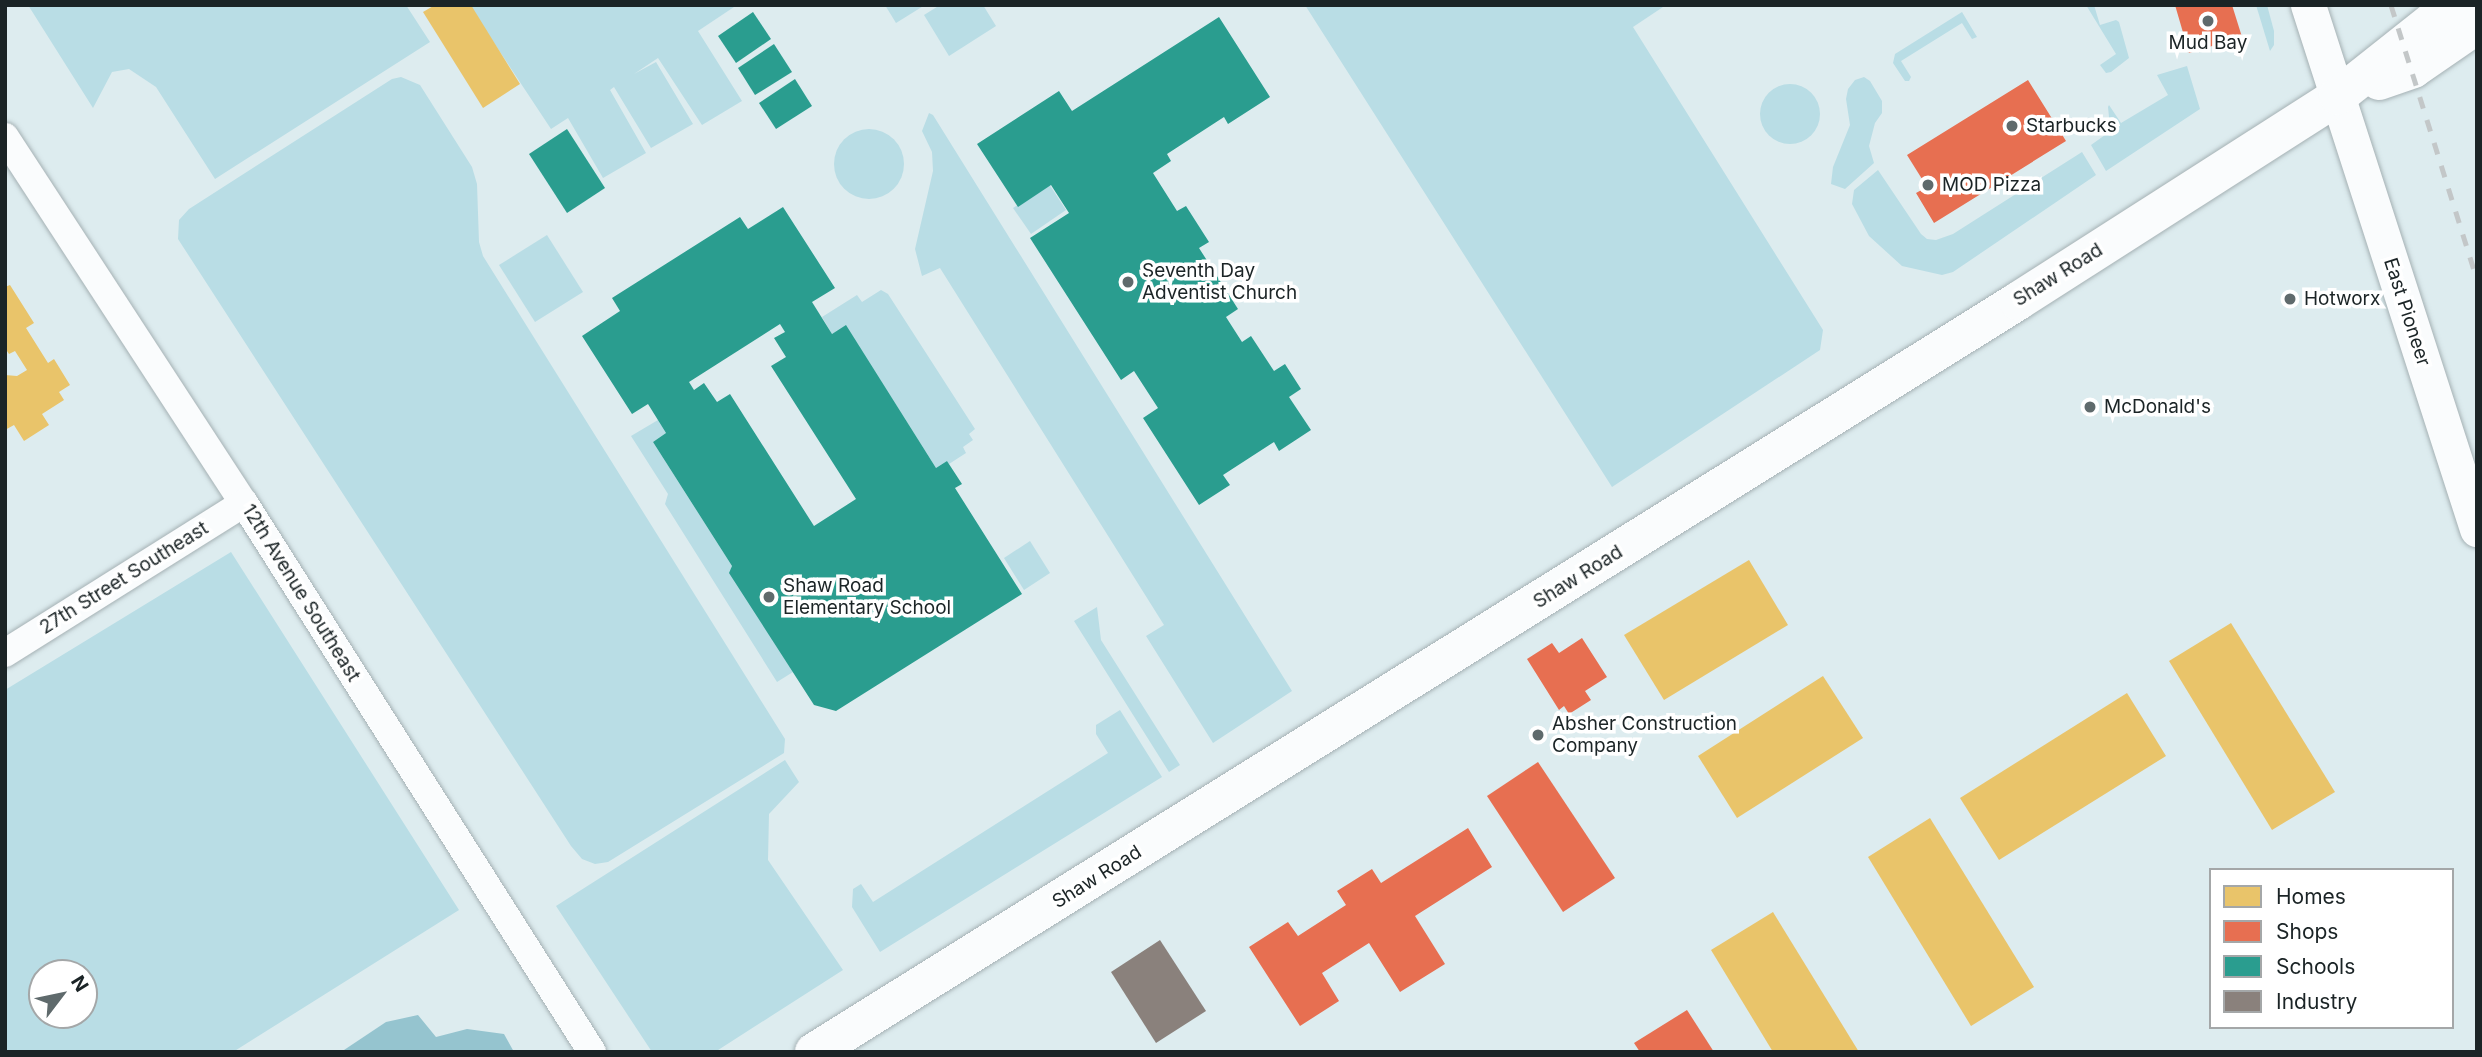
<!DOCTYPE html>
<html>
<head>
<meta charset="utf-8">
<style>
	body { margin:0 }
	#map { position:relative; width:2482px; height:1057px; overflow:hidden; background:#ddecef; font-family:Inter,sans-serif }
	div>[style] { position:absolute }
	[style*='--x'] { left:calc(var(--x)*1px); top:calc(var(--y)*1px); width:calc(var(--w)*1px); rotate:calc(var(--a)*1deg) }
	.green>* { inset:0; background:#b9dde5 }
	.round { border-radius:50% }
	.water>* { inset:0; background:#95c4cf }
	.homes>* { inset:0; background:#e9c46a }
	.shops>* { inset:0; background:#e76f51 }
	.schools>* { inset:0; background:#2a9d8f }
	.industry>* { inset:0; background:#8a817c }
	.roads { filter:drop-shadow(0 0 2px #a5b1b4) drop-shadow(0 0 2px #a5b1b4) }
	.minor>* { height:28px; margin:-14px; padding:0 14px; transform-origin:14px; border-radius:14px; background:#fafcfd }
	.tertiary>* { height:35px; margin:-17.5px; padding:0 17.5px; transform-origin:17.5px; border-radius:17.5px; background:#fafcfd }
	.secondary>* { height:38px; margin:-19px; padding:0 19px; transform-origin:19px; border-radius:19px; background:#fafcfd }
	.rail>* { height:5px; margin-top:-2.5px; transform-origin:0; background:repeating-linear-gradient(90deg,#c3c7c8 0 12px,transparent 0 24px) }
	.dots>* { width:19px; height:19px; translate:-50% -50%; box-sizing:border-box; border:4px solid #fff; border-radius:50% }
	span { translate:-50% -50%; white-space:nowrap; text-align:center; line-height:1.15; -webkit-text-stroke:7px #fff; paint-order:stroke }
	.poi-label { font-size:19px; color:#1b2426 }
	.left { translate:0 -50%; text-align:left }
	.street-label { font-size:19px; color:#1b2426 }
	.frame { position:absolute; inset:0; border:7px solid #1b2426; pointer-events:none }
	.legend { position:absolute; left:2209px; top:868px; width:245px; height:161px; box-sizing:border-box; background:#fff; border:2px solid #a4a7a8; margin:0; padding:9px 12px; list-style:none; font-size:21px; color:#1b2426 }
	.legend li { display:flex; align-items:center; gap:14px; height:35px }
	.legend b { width:35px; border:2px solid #a4a7a8 }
	.north { position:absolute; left:28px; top:959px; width:70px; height:70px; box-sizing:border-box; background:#fff; border:2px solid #a4a7a8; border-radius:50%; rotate:58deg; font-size:19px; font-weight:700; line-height:28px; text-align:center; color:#1b2426 }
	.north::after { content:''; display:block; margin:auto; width:24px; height:32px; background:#5f6a6c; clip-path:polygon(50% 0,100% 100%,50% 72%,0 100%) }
</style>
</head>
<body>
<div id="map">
	<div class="green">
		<i style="clip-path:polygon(28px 5px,406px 5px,430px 42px,215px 179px,156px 87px,129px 69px,112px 72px,93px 108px)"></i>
		<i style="clip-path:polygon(469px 5px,737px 5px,698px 31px,742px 101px,702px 125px,658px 58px,634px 74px,656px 62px,693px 124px,651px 148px,614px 87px,610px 90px,646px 153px,603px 178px,568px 118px,551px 129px)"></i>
		<i style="clip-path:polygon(885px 5px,925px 5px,896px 23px)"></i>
		<i style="clip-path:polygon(940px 5px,983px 5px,996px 26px,949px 56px,924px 15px)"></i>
		<i style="clip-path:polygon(1305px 5px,1666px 5px,1633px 27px,1823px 330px,1820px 350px,1612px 487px)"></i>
		<i style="clip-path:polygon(2086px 5px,2094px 5px,2100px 25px,2116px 20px,2119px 22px,2129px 58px,2111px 72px,2106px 73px,2100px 65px,2116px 54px)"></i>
		<i style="clip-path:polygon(2256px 5px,2267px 5px,2274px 31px,2274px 45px,2270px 51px)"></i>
		<i style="clip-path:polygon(1962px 12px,1977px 37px,1972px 39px,1962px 23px,1901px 61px,1911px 77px,1909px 81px,1905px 81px,1893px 63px,1895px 54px)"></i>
		<i style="clip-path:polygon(2187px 66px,2200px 109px,2106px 171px,2091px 145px,2105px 135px,2110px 127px,2108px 107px,2109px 105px,2121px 123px,2168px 95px,2157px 75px)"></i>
		<i style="clip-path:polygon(401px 77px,420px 85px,472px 167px,477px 184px,479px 242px,483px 256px,785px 739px,784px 753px,608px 862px,595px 864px,582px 859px,571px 846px,178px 239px,179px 220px,189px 209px,392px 79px)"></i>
		<i style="clip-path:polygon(1864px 77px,1870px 81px,1882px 101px,1882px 113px,1875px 123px,1869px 146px,1874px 163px,1845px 189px,1831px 184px,1833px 167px,1850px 125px,1846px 99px,1848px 89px,1855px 80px)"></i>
		<i class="round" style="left:1760px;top:84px;width:60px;height:60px"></i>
		<i style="clip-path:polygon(929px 113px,933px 115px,1292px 691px,1213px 743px,1146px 636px,1164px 625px,940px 268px,922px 276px,915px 249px,933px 171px,932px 152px,922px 131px)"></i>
		<i class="round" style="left:834px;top:129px;width:70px;height:70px"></i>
		<i style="clip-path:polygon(2082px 152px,2096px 175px,1953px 272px,1942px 275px,1902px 266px,1869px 236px,1852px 204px,1854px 190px,1878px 170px,1921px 234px,1927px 239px,1936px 240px,1953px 234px)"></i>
		<i style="clip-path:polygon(1049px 184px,1066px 210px,1031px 234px,1013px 208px)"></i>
		<i style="clip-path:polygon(547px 235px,583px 292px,535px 322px,499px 265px)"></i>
		<i style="clip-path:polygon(881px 290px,888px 294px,975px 429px,969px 434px,973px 440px,963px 447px,966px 453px,949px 464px,947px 461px,936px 468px,846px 326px,832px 334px,822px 317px,857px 295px,862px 302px)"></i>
		<i style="clip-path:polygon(658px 420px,666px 433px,653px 442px,732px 566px,730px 573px,793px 672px,777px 682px,665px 504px,668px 494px,631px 436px)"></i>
		<i style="clip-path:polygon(1030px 541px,1050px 573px,1024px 590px,1004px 558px)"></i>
		<i style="clip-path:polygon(evenodd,231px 552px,459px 910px,233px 1052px,5px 1052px,5px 690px,231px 552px,42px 973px,84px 973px,84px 1015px,42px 1015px,42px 973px)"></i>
		<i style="clip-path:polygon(1097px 607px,1101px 640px,1180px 765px,1169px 772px,1074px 621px)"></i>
		<i style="clip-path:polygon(1120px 710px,1162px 777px,880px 952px,852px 907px,853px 889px,861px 884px,873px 902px,1108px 753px,1096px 734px,1096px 725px)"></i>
		<i style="clip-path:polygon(785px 760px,799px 782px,769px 814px,768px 860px,843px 970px,715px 1052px,652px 1052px,556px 906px)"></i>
	</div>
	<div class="water">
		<i style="clip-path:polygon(418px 1015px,436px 1037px,467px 1029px,504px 1034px,514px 1052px,341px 1052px,386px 1022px)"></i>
	</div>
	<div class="homes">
		<i style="clip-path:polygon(435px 5px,471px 5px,520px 84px,483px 108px,423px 12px)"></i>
		<i style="clip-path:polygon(10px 285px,34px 323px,26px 328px,48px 363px,54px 359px,70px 385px,59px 392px,64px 400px,42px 414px,49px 425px,24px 441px,14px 425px,5px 430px,5px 375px,17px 376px,27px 370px,15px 351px,9px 354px,5px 348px,5px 287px)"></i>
		<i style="clip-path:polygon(1749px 560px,1788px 625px,1664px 700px,1624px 635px)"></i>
		<i style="clip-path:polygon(2231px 623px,2335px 792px,2272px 830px,2169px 661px)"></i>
		<i style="clip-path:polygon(1823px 676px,1863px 738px,1737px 818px,1698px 756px)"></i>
		<i style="clip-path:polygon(2127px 693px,2166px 756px,1999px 860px,1960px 798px)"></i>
		<i style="clip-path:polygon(1930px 818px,2034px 987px,1971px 1026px,1868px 857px)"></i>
		<i style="clip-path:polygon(1773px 912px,1859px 1052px,1773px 1052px,1711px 950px)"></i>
	</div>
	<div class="shops">
		<i style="clip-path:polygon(2175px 5px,2232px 5px,2242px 37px,2189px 53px)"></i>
		<i style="clip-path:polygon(2028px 80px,2066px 141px,1934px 223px,1916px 193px,1927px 187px,1907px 155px)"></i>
		<i style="clip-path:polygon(1582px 638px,1607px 677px,1585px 691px,1591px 700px,1569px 714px,1564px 706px,1559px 710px,1527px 659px,1552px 643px,1559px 653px)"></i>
		<i style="clip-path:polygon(1538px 762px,1615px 878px,1563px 912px,1487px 796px)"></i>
		<i style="clip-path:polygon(1468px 828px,1492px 867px,1415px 916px,1445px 964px,1400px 992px,1369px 943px,1322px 973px,1339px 1001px,1300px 1026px,1249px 947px,1288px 922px,1298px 936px,1346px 905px,1337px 891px,1372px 869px,1381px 883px)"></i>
		<i style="clip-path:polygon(1687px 1010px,1714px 1052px,1640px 1052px,1634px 1043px)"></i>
	</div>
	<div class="schools">
		<i style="clip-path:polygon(753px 12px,771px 39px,736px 63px,718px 36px)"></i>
		<i style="clip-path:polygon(1219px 17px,1270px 97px,1228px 124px,1224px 117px,1167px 154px,1171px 161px,1153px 173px,1177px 211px,1186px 206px,1209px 242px,1199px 248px,1238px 309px,1226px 317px,1242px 342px,1251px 336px,1274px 371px,1285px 364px,1301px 389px,1289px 397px,1311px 430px,1279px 451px,1274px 442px,1223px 475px,1230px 485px,1199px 505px,1143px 418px,1158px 408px,1134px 371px,1121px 380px,1030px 238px,1069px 213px,1051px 185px,1018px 207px,977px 144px,1059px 91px,1072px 111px)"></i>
		<i style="clip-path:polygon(774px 44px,792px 72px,755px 95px,738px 68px)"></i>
		<i style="clip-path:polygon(795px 79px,812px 106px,776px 129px,759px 103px)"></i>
		<i style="clip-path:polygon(567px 129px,605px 188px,567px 213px,529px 154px)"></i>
		<i style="clip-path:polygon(evenodd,783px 207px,835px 288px,812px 302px,832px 334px,846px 325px,936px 468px,947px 461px,962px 484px,955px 488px,1022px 594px,836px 711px,814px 705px,729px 573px,732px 566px,653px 442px,666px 433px,648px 404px,632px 414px,582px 336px,620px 311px,612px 298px,740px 217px,748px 229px,783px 207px,780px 324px,785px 332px,774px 338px,786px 357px,771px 366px,856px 499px,814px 526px,730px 394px,717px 402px,704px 383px,694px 390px,689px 382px,780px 324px)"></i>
	</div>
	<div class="industry">
		<i style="clip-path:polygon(1160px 940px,1206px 1011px,1156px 1043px,1111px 972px)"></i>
	</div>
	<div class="roads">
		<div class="minor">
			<i style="--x:5;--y:137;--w:437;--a:56.9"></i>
			<i style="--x:244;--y:503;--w:650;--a:57.63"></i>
			<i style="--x:5;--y:653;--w:282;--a:-32.1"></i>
		</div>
		<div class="tertiary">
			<i style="--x:2308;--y:5;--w:551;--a:72.12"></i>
		</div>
		<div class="secondary">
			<i style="--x:2379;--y:81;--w:36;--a:-19"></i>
			<i style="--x:2413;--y:69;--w:78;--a:-34.5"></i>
			<i style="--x:814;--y:1052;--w:1419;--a:-31.95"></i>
			<i style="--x:2018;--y:301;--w:380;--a:-32.6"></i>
			<i style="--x:2338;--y:96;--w:147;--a:-38.4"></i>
		</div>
	</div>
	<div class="rail">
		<i style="--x:2391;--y:5;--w:288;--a:72.6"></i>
	</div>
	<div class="dots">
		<i style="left:2208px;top:21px;background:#5f6a6c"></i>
		<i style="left:2012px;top:126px;background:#5f6a6c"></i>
		<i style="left:1928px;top:185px;background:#5f6a6c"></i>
		<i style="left:1128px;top:282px;background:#5f6a6c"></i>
		<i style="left:2290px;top:299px;background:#5f6a6c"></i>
		<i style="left:2090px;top:407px;background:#5f6a6c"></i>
		<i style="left:769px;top:597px;background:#5f6a6c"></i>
		<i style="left:1538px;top:735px;background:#5f6a6c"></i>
	</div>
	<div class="poi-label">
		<span style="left:2208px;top:43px">Mud Bay</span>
		<span class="left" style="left:2026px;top:126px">Starbucks</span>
		<span class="left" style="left:1942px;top:185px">MOD Pizza</span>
		<span class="left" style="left:1142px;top:282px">Seventh Day<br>Adventist Church</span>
		<span class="left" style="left:2304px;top:299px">Hotworx</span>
		<span class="left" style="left:2104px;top:407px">McDonald's</span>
		<span class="left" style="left:783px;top:597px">Shaw Road<br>Elementary School</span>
		<span class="left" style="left:1552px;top:735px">Absher Construction<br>Company</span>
	</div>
	<div class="street-label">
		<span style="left:2058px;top:275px;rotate:-32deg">Shaw Road</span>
		<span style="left:2407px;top:312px;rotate:72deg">East Pioneer</span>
		<span style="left:1578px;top:577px;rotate:-32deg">Shaw Road</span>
		<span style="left:124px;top:578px;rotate:-32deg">27th Street Southeast</span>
		<span style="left:301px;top:593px;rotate:58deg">12th Avenue Southeast</span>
		<span style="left:1097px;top:877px;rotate:-32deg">Shaw Road</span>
	</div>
	<div class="frame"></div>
	<ul class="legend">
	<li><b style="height:19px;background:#e9c46a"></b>Homes</li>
	<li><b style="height:19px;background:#e76f51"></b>Shops</li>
	<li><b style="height:19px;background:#2a9d8f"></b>Schools</li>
	<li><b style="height:19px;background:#8a817c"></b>Industry</li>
	</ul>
	<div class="north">N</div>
</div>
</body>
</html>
